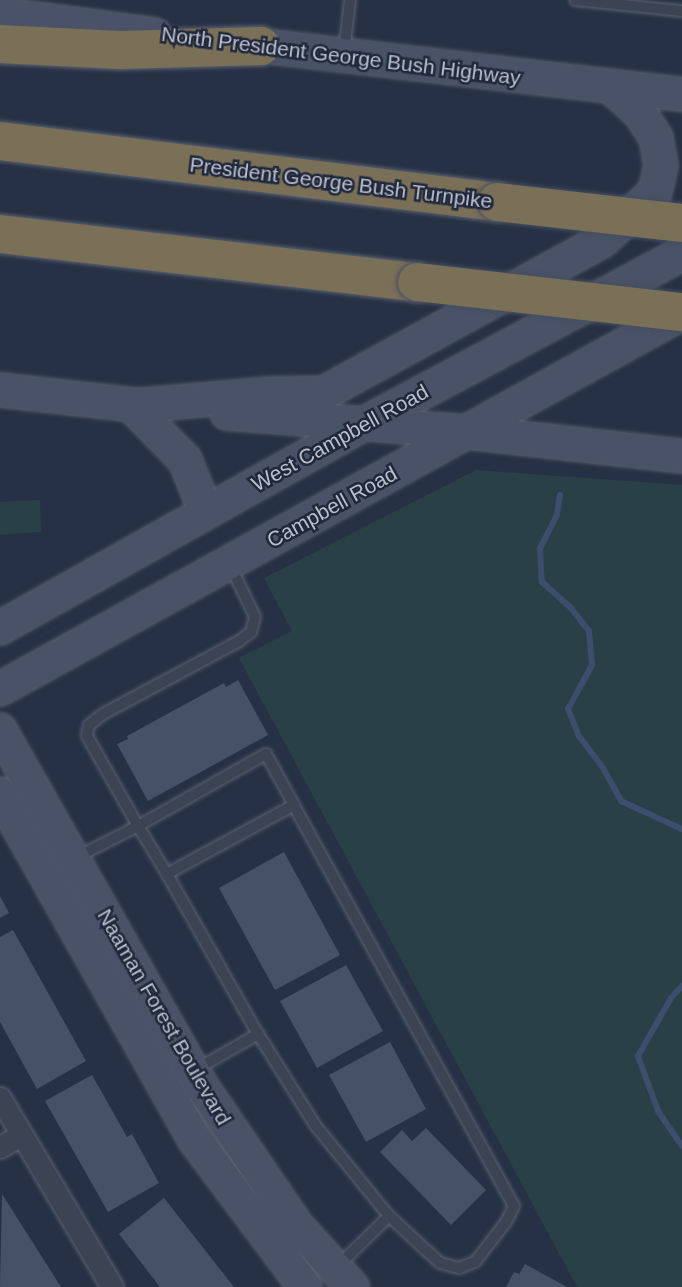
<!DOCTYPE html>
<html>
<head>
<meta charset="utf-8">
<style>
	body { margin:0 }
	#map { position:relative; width:682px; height:1287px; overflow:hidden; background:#273145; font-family:Helvetica,sans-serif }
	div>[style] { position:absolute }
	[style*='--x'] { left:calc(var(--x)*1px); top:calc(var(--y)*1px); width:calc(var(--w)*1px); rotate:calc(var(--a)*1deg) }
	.green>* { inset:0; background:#294046 }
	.stream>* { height:6px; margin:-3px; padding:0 3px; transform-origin:3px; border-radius:3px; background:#3d4d6e }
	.building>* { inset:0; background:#465167 }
	.roads { filter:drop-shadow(0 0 2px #5a6171) drop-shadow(0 0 2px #5a6171) }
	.lane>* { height:10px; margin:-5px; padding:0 5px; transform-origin:5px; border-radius:5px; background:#3c4454 }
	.street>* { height:21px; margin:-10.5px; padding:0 10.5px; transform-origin:10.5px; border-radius:10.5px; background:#3c4454 }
	.secondary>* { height:32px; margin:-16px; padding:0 16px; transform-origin:16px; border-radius:16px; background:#495267 }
	.highway>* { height:38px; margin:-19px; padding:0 19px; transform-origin:19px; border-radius:19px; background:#7a7058 }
	.bridges { filter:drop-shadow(0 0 2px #464e5f) drop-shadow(0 0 2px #464e5f) }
	.highway-bridge>* { height:38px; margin:-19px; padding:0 19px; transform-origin:19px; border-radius:19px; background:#7a7058 }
	span { translate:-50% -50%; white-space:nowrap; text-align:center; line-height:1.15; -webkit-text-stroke:5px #20283a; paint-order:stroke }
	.street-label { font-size:21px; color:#b9bfcd }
</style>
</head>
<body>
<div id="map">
	<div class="green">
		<i style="clip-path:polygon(476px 470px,682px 485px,682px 1287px,577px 1287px,239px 658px,292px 631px,264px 578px)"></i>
		<i style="clip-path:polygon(40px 500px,41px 532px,0 535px,0 502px)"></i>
	</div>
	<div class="stream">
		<i style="--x:560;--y:495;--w:20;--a:99"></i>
		<i style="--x:557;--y:515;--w:38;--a:117"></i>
		<i style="--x:540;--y:549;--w:33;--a:87"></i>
		<i style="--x:542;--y:582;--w:39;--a:42"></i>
		<i style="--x:571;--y:608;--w:29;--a:52"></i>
		<i style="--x:589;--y:631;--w:34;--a:85"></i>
		<i style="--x:592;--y:665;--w:50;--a:118.6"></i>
		<i style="--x:568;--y:709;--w:29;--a:68"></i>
		<i style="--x:579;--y:736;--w:40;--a:53"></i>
		<i style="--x:603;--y:768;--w:38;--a:61"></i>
		<i style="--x:621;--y:801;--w:67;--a:24.7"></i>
		<i style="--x:682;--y:986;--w:16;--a:133"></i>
		<i style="--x:671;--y:998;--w:67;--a:119.6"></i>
		<i style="--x:638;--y:1056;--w:59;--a:70"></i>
		<i style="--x:658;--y:1111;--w:42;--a:55.6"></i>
	</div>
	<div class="building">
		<i style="clip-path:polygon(238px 680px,268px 735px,148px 801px,117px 744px,128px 739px,127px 736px,224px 683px,226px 687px)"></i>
		<i style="clip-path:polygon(284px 852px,340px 955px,275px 990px,219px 888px)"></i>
		<i style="clip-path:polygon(0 896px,9px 913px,0 918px)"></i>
		<i style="clip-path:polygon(13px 930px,86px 1061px,37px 1089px,0 1022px,0 937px)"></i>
		<i style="clip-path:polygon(346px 965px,383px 1031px,317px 1068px,280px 1001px)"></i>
		<i style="clip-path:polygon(390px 1042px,426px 1109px,366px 1142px,329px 1075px)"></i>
		<i style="clip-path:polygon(92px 1075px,127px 1137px,132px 1134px,159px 1183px,108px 1212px,45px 1101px)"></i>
		<i style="clip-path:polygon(426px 1128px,486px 1190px,451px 1225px,380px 1152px,402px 1130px,412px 1141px)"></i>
		<i style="clip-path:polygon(2px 1194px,61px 1287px,0 1287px)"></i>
		<i style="clip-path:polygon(164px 1198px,234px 1287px,160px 1287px,119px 1234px)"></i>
		<i style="clip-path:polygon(525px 1264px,567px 1287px,506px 1287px,514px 1272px,519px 1274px)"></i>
	</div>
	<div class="roads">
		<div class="lane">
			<i style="--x:575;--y:0;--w:108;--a:5.9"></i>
			<i style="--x:344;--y:53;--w:53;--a:-83.5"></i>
			<i style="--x:75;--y:858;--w:71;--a:-26.9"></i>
			<i style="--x:138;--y:826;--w:103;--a:-119.5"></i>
			<i style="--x:87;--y:736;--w:11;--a:-80"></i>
			<i style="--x:89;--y:725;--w:18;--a:-38"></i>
			<i style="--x:103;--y:714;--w:154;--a:-28.2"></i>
			<i style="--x:239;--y:641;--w:15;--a:-37"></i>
			<i style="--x:251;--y:632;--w:16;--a:-75"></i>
			<i style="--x:255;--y:617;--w:58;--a:-115.7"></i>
			<i style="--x:167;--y:874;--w:56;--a:-121.1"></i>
			<i style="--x:138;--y:826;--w:147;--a:-29.4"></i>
			<i style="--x:266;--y:754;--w:58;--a:61.2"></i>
			<i style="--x:195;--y:1070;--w:73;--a:-29.7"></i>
			<i style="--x:338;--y:1266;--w:71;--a:-44.4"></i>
			<i style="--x:389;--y:1216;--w:69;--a:42.7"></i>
			<i style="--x:440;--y:1263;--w:20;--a:15"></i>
			<i style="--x:459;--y:1268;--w:17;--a:-21"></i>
			<i style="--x:475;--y:1262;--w:51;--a:-52.2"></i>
			<i style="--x:506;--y:1222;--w:18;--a:-63"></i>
			<i style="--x:514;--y:1206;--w:457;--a:-118.8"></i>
			<i style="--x:294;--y:805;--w:145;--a:151.5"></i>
			<i style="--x:167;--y:874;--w:184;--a:60.4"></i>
			<i style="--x:258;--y:1034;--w:107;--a:57.9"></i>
			<i style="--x:315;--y:1125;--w:117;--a:50.9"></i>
		</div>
		<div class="street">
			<i style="--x:0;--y:1098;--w:220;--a:59.3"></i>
			<i style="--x:0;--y:1147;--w:24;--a:-30"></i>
		</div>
		<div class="secondary">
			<i style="--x:0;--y:14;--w:156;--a:7.7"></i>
			<i style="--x:238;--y:43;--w:447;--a:6.6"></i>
			<i style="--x:0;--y:390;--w:152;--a:6.4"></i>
			<i style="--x:132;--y:406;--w:139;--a:-5"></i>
			<i style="--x:270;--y:394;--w:54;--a:-1.1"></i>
			<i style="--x:324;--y:393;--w:318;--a:-28.7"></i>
			<i style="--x:603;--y:240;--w:71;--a:-42.7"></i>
			<i style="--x:655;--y:192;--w:27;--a:-77"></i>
			<i style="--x:661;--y:166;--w:28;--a:-100"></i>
			<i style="--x:656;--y:138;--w:28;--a:-122"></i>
			<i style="--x:641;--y:114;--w:42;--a:-137.9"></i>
			<i style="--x:132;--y:406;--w:76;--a:45.5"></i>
			<i style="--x:185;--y:460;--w:56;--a:68"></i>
			<i style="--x:227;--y:413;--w:241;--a:4.5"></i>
			<i style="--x:467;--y:432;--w:216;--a:6.4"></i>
			<i style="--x:0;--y:628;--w:419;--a:-29.3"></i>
			<i style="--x:365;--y:423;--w:359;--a:-28.1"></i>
			<i style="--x:0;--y:689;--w:779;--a:-28.87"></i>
			<i style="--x:0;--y:730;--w:410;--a:60.5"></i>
			<i style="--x:202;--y:1087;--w:167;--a:55.7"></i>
			<i style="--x:296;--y:1225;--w:84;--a:47.9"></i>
			<i style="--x:0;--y:794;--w:397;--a:60.6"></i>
			<i style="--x:195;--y:1140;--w:184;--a:53.2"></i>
		</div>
		<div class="highway">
			<i style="--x:0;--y:44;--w:120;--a:2.9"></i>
			<i style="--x:120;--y:50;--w:141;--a:-1.6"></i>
			<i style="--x:0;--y:141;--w:501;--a:7"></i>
			<i style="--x:0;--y:234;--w:420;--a:6.6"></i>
		</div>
	</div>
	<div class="bridges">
		<div class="highway-bridge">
			<i style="--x:497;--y:202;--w:186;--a:6.5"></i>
			<i style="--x:417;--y:282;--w:267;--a:6.5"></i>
		</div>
	</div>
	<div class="street-label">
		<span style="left:341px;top:56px;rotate:7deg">North President George Bush Highway</span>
		<span style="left:341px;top:183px;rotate:7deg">President George Bush Turnpike</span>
		<span style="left:340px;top:438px;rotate:-29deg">West Campbell Road</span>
		<span style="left:332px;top:507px;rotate:-29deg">Campbell Road</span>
		<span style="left:164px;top:1017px;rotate:60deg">Naaman Forest Boulevard</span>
	</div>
</div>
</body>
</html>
